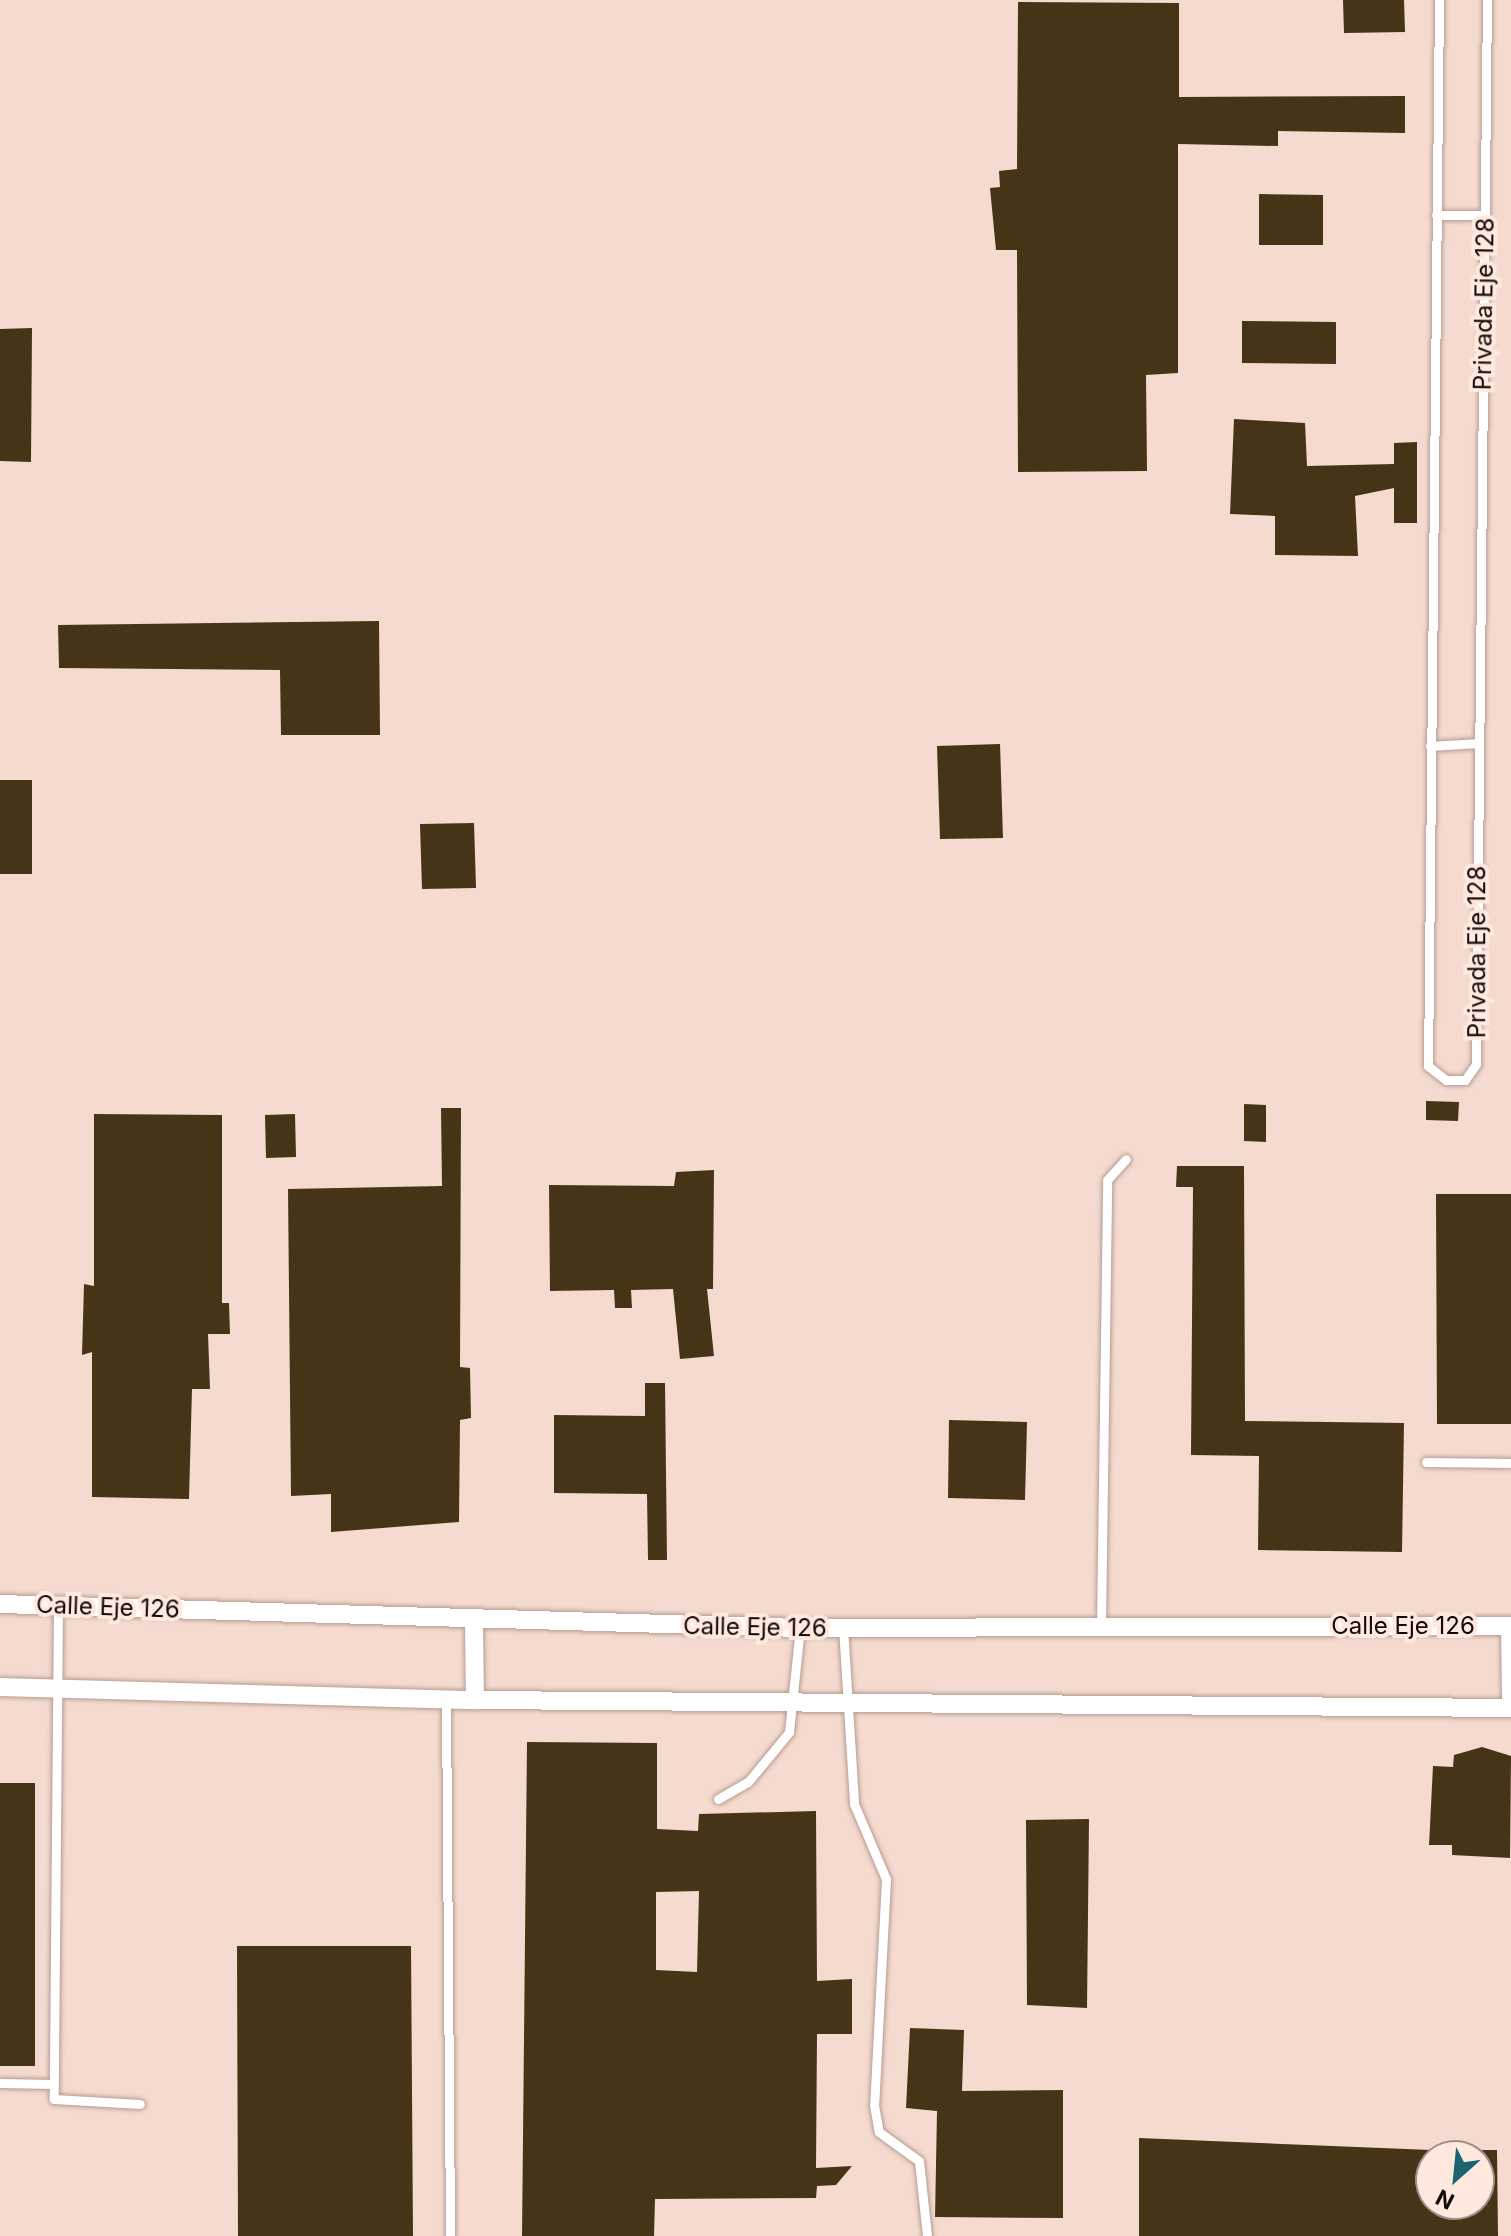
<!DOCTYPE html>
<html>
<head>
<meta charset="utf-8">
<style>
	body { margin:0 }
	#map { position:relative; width:1511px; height:2236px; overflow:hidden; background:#f5dacf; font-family:Inter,sans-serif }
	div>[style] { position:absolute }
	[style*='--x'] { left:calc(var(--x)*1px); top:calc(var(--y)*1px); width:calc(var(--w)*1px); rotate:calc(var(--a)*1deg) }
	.building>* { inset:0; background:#463416 }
	.roads { filter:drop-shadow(0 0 2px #b69c91) drop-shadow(0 0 2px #b69c91) }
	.service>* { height:9px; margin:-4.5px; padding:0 4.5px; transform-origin:4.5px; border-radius:4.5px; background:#fff }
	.minor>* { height:18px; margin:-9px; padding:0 9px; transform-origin:9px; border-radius:9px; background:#fff }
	span { translate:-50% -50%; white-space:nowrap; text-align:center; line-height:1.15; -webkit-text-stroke:8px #ffe9df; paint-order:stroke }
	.street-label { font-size:24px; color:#120a07 }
	.north { position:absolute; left:1415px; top:2140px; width:80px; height:80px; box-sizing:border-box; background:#ffe9df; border:2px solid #a09089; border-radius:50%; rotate:207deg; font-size:22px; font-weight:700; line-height:32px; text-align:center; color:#120a07 }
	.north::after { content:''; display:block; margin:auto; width:28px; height:36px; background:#1d6473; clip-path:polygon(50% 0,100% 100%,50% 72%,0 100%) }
</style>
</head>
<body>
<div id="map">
	<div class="building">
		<i style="clip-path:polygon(1343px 0,1404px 0,1405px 32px,1344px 33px)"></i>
		<i style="clip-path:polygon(1018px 2px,1179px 3px,1179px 97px,1405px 96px,1405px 133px,1278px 131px,1278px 146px,1178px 144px,1178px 373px,1146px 375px,1147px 471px,1018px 472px,1017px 250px,996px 250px,990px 188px,1000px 187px,999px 171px,1017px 169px)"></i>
		<i style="clip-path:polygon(1259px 194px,1323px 195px,1323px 245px,1259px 245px)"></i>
		<i style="clip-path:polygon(1242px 321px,1336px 322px,1336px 364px,1242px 363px)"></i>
		<i style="clip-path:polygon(32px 328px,31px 462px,0 461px,0 329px)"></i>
		<i style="clip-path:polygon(1234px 419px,1305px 423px,1307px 466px,1394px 464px,1394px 443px,1417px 442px,1417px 523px,1394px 523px,1394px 488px,1355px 496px,1358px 556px,1275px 555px,1275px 516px,1230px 514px)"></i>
		<i style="clip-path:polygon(379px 621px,380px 735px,281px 735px,280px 670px,59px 668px,58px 625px)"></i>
		<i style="clip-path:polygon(1000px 744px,1003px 838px,940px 839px,937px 746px)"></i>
		<i style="clip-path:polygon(0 780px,32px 780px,32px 874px,0 874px)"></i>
		<i style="clip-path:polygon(474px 823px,476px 888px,422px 889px,420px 824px)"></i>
		<i style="clip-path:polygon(1426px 1101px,1459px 1102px,1458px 1121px,1426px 1120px)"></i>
		<i style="clip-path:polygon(1244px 1104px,1266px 1105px,1266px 1142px,1244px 1141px)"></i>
		<i style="clip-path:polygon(441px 1108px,461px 1108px,460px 1367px,470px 1368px,471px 1418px,460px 1420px,459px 1522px,331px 1532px,331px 1494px,291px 1496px,288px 1189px,442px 1186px)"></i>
		<i style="clip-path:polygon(94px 1114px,222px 1115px,222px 1303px,229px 1303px,230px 1334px,208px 1334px,210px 1389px,192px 1389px,189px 1499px,92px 1497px,92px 1352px,82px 1355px,84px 1284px,94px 1286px)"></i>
		<i style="clip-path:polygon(295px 1114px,296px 1157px,266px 1158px,265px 1115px)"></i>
		<i style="clip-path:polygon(1177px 1166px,1244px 1166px,1245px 1421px,1404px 1423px,1402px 1552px,1258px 1550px,1259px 1456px,1191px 1455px,1193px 1187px,1176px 1187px)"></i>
		<i style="clip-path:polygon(714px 1170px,713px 1289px,707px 1289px,714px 1356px,680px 1359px,673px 1289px,631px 1290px,632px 1308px,615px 1308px,614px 1290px,550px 1291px,549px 1185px,674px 1186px,676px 1172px)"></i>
		<i style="clip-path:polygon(1436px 1194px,1511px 1194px,1511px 1424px,1437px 1424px)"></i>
		<i style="clip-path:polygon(645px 1383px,665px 1383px,667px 1560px,648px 1560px,647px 1494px,554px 1493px,554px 1415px,645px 1416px)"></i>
		<i style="clip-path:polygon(949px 1420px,1027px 1422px,1025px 1500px,948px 1498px)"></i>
		<i style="clip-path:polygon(evenodd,527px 1742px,657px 1743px,657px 1829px,698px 1831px,699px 1814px,816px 1811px,817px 1981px,852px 1979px,852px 2034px,817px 2034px,816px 2168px,852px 2166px,836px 2185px,817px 2186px,816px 2198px,655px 2199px,654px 2236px,522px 2236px,527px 1742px,699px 1891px,697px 1972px,656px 1970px,656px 1892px,699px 1891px)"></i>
		<i style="clip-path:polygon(1482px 1747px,1511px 1756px,1510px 1858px,1452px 1855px,1452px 1845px,1429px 1845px,1433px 1766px,1453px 1767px,1454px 1755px)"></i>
		<i style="clip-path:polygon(0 1783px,35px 1783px,35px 2066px,0 2066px)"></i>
		<i style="clip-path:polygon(1089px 1819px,1087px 2008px,1027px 2005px,1026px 1820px)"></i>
		<i style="clip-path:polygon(237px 1946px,411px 1946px,413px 2236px,238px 2236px)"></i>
		<i style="clip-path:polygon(910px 2028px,964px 2030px,962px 2091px,1063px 2090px,1063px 2218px,935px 2217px,937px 2111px,906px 2108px)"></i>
		<i style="clip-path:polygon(1139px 2138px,1431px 2150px,1431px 2204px,1479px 2204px,1479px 2150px,1497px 2150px,1498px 2236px,1139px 2236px)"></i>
	</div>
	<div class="roads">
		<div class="service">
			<i style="--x:1439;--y:0;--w:1066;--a:90.59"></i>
			<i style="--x:1428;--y:1066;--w:23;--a:38"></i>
			<i style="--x:1446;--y:1080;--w:19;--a:0"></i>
			<i style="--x:1465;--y:1080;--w:19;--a:-55"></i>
			<i style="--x:1476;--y:1064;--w:1064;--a:-89.41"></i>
			<i style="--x:1436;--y:215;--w:49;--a:0"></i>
			<i style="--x:1430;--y:746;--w:49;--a:-3.5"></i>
			<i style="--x:1426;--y:1462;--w:85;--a:0.7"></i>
			<i style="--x:58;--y:1605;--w:494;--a:90.5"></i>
			<i style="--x:54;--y:2099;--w:86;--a:3.3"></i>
			<i style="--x:1101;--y:1626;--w:446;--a:-89.2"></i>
			<i style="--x:1107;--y:1180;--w:28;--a:-48"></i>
			<i style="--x:843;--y:1627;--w:177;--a:86.4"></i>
			<i style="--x:854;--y:1804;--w:82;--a:66.9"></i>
			<i style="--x:886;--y:1879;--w:226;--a:93"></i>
			<i style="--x:874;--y:2105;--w:27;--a:80"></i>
			<i style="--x:879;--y:2132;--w:49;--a:35.9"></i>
			<i style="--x:919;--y:2161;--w:75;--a:83.9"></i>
			<i style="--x:446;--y:1699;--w:537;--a:89.57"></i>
			<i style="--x:718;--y:1799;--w:34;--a:-30"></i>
			<i style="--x:748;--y:1782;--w:65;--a:-50.6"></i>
			<i style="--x:789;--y:1732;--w:105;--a:-84"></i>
			<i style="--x:0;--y:2083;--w:54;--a:1.1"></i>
		</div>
		<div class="minor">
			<i style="--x:0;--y:1604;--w:800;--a:1.72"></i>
			<i style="--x:800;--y:1628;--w:711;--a:-0.16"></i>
			<i style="--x:474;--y:1623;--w:77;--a:89.3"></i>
			<i style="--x:1510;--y:1626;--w:75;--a:89.2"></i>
			<i style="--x:0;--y:1687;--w:475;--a:1.6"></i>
			<i style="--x:475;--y:1700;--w:1036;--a:0.44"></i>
		</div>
	</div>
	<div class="street-label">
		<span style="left:1484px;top:304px;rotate:-89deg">Privada Eje 128</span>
		<span style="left:1477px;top:952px;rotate:-90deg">Privada Eje 128</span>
		<span style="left:108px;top:1607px;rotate:2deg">Calle Eje 126</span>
		<span style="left:1403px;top:1626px">Calle Eje 126</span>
		<span style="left:755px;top:1627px;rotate:1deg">Calle Eje 126</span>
	</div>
	<div class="north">N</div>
</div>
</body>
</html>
